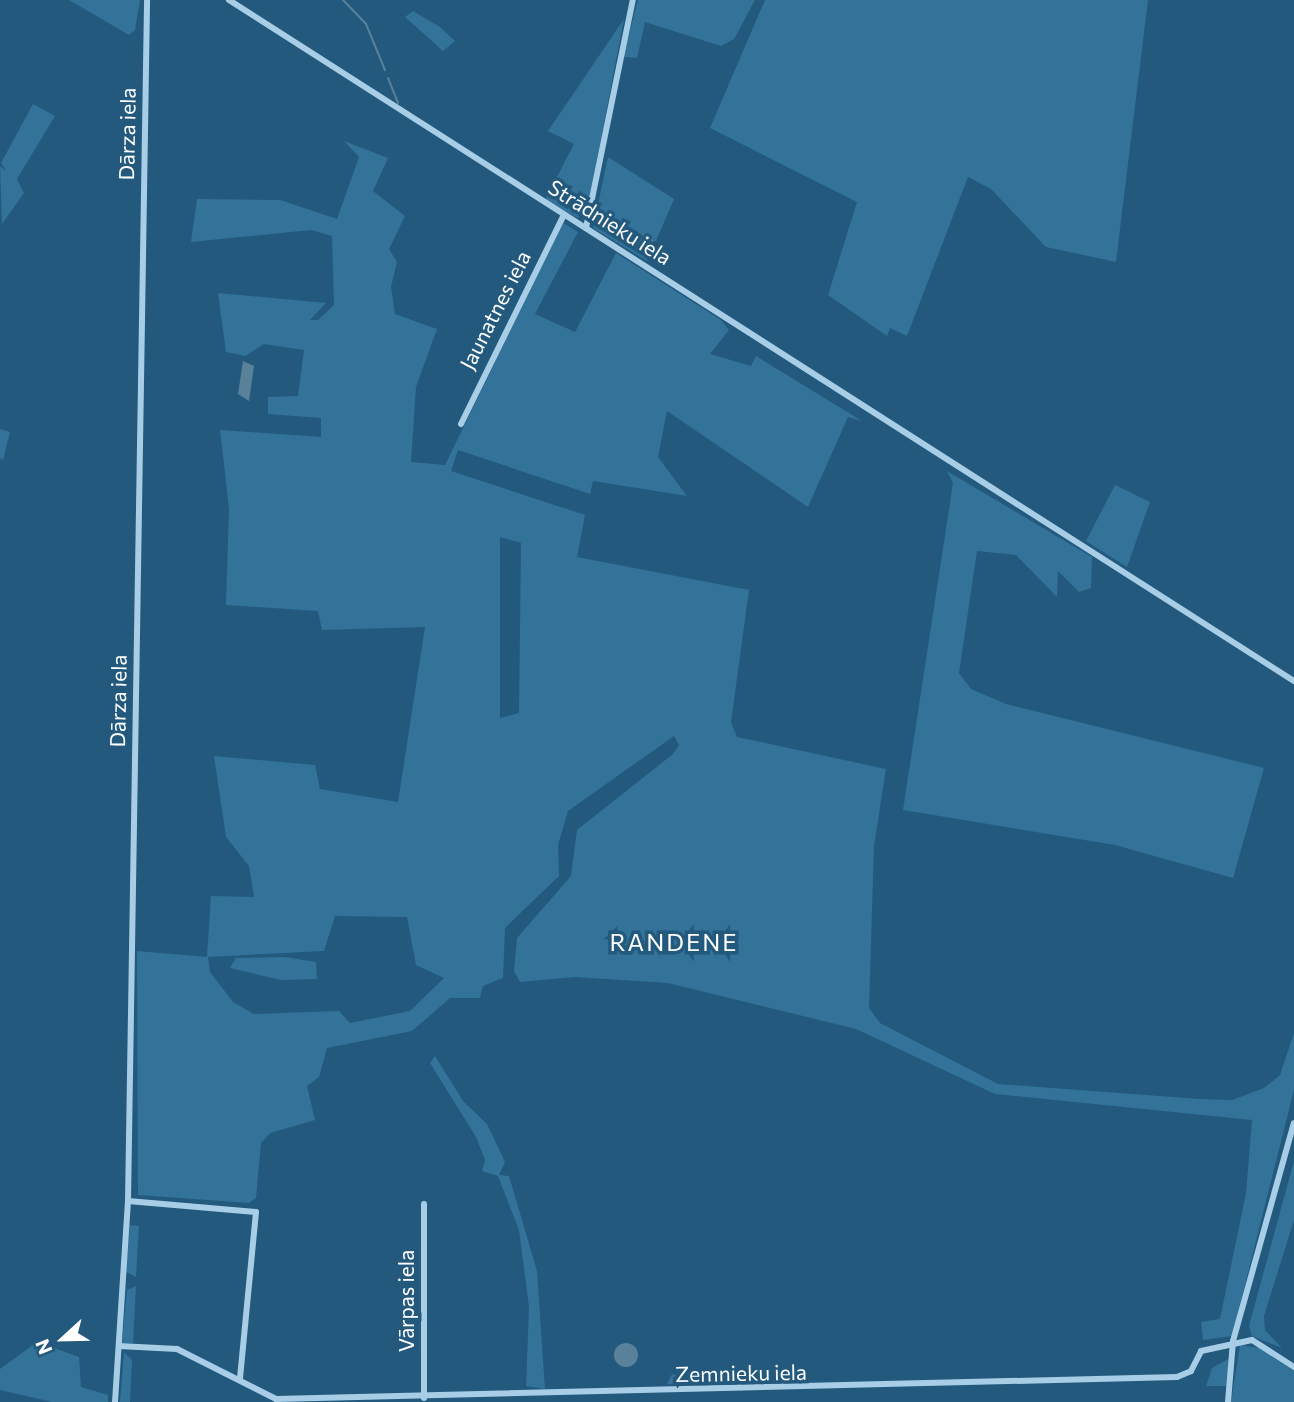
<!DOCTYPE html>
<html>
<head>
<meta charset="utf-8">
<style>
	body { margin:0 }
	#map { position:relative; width:1294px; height:1402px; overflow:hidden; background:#23597d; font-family:Commissioner,sans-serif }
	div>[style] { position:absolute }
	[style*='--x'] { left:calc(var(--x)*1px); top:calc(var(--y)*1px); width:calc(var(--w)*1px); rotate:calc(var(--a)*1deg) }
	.green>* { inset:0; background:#337299 }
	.water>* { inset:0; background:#59819a }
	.round { border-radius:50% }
	.stream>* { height:2px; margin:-1px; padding:0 1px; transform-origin:1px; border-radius:1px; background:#59819a }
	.minor>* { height:6px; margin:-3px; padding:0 3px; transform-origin:3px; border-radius:3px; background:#a7cee6 }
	span { translate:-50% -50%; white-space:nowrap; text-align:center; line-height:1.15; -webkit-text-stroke:7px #23597d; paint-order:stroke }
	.street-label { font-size:21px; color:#fff }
	.quarter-label { font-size:24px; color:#fff; letter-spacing:2px }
	.north { position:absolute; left:28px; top:1304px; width:70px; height:70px; -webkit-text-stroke:5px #23597d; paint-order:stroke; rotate:248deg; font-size:19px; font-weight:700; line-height:28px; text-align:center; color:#fff }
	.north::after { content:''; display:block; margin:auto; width:24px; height:32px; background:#fff; clip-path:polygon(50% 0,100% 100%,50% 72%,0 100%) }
</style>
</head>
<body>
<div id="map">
	<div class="green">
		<i style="clip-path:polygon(69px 0,140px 0,135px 30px,129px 35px)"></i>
		<i style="clip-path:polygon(638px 0,755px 0,734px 39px,721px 46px,645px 22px,637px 58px,623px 57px)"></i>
		<i style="clip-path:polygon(765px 0,1148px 0,1116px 262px,1046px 247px,991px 189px,968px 177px,907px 336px,890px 328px,887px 336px,828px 295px,857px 202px,710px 128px)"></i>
		<i style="clip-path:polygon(413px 11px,440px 27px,455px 41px,443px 51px,405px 17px)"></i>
		<i style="clip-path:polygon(624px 19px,588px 207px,578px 218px,545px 200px,574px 144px,548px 131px)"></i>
		<i style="clip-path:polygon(33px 104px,55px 116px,17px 179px,24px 193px,2px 224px,0 166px,6px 171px,1px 163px)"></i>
		<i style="clip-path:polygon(evenodd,344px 141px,388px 158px,373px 191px,405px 216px,389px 249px,397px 262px,391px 287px,395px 314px,437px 329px,416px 387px,411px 462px,445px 465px,563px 223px,578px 232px,535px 314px,575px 332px,616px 253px,721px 320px,729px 330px,710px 354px,751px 366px,756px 356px,862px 421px,848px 417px,808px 507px,667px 411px,658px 457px,687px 496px,593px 481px,590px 494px,458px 450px,451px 471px,585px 515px,577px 557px,749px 590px,731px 722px,737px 737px,886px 769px,874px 846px,869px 1008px,880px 1023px,998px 1084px,1199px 1099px,1232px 1100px,1264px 1088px,1280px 1075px,1294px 1033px,1294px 1090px,1232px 1336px,1203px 1340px,1201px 1322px,1220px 1319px,1246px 1193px,1252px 1120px,995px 1094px,856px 1029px,668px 983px,575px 977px,520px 982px,514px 971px,517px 938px,571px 876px,577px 830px,673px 754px,679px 745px,674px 736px,568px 811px,558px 845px,559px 876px,505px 928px,503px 978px,483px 986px,480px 998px,450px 998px,412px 1031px,327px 1048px,319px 1077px,307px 1086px,315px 1120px,270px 1133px,261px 1143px,256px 1198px,249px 1203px,138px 1195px,137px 951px,207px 957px,211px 896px,254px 897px,249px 866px,226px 837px,214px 756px,315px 765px,320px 789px,398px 802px,425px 627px,322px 630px,318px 611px,226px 605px,229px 509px,220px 430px,321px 437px,321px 418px,268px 414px,268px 397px,298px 396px,304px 350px,264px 344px,245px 356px,226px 352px,218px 293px,326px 303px,310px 320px,318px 320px,334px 305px,332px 236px,311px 230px,191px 242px,197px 199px,280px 200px,337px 219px,359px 157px,344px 141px,500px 537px,521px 543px,519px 713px,500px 718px,500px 537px,344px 141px,335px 916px,407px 917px,416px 965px,444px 978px,410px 1011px,350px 1023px,339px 1011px,254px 1014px,233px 1002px,210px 972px,208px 957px,324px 951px,335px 916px)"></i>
		<i style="clip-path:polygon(608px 157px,674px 199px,656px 241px,638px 243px,649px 250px,647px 261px,593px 228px)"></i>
		<i style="clip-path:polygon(0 429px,10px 432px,3px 460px,0 458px)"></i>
		<i style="clip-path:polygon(947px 471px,1092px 557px,1091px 588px,1079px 592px,1058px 571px,1057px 597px,1016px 555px,977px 551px,959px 673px,971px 689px,1006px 704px,1264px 768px,1233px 878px,1115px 845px,903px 810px,953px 483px)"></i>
		<i style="clip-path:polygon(1115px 485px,1150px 502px,1127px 567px,1086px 541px)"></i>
		<i style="clip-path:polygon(285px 957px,316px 962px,317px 979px,281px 980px,230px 968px,236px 958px)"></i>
		<i style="clip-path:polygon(435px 1056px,463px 1101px,487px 1124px,505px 1162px,499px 1175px,509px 1176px,537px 1271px,545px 1389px,526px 1386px,529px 1307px,519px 1230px,498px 1176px,482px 1171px,485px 1160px,476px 1137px,430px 1063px)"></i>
		<i style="clip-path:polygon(1294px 1161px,1294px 1220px,1264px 1316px,1265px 1330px,1282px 1348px,1252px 1336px,1249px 1326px)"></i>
		<i style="clip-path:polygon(130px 1225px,139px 1226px,136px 1277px,126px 1272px)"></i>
		<i style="clip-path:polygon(136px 1286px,133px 1343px,122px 1343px,127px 1290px)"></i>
		<i style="clip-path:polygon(37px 1342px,79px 1357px,81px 1387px,108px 1395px,108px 1402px,52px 1402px,0 1390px,0 1369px)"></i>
		<i style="clip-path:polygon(1240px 1345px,1259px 1348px,1294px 1371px,1294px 1402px,1231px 1402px)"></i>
		<i style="clip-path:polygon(124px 1352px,132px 1360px,130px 1402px,120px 1402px)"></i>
		<i style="clip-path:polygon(1230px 1358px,1228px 1386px,1206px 1386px,1212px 1368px)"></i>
		<i style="clip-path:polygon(672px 1374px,693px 1379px,693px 1385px,667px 1384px)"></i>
	</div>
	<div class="water">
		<i class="round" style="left:637px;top:234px;width:16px;height:16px"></i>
		<i style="clip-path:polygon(243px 361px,254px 366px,249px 401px,238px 394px)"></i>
		<i class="round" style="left:614px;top:1343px;width:24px;height:24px"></i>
	</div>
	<div class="stream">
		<i style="--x:343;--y:0;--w:33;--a:46"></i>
		<i style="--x:366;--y:24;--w:50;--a:67.6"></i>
		<i style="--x:388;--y:78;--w:27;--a:68"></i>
	</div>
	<div class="minor">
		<i style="--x:229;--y:0;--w:1264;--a:32.6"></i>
		<i style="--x:586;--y:228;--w:233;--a:-78.4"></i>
		<i style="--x:461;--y:424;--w:233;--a:-63.8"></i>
		<i style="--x:128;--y:1201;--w:128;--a:4.9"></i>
		<i style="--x:256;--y:1212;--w:167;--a:95.5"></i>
		<i style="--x:119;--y:1346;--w:58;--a:3"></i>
		<i style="--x:177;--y:1349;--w:111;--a:26.8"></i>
		<i style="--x:276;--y:1399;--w:901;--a:-1.4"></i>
		<i style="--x:1177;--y:1377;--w:15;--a:-23"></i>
		<i style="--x:1191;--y:1371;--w:22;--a:-63"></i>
		<i style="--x:1201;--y:1351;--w:52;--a:-12.2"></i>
		<i style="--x:1252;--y:1340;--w:50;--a:32.7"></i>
		<i style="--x:424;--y:1398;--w:194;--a:-90"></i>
		<i style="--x:115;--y:1402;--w:201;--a:-86.3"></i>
		<i style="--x:128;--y:1201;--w:1201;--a:-89.09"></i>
		<i style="--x:1228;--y:1402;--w:61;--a:-85.3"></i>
		<i style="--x:1233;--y:1341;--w:226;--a:-74.4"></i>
	</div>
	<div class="street-label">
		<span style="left:127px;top:134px;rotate:-89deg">Dārza iela</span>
		<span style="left:610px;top:222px;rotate:32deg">Strādnieku iela</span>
		<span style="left:495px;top:310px;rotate:-63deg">Jaunatnes iela</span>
		<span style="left:118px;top:701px;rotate:-89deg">Dārza iela</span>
		<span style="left:406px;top:1301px;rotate:-90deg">Vārpas iela</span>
		<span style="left:741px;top:1373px;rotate:-1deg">Zemnieku iela</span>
	</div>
	<div class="quarter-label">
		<span style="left:674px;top:942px">RANDENE</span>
	</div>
	<div class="north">N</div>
</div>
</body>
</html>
